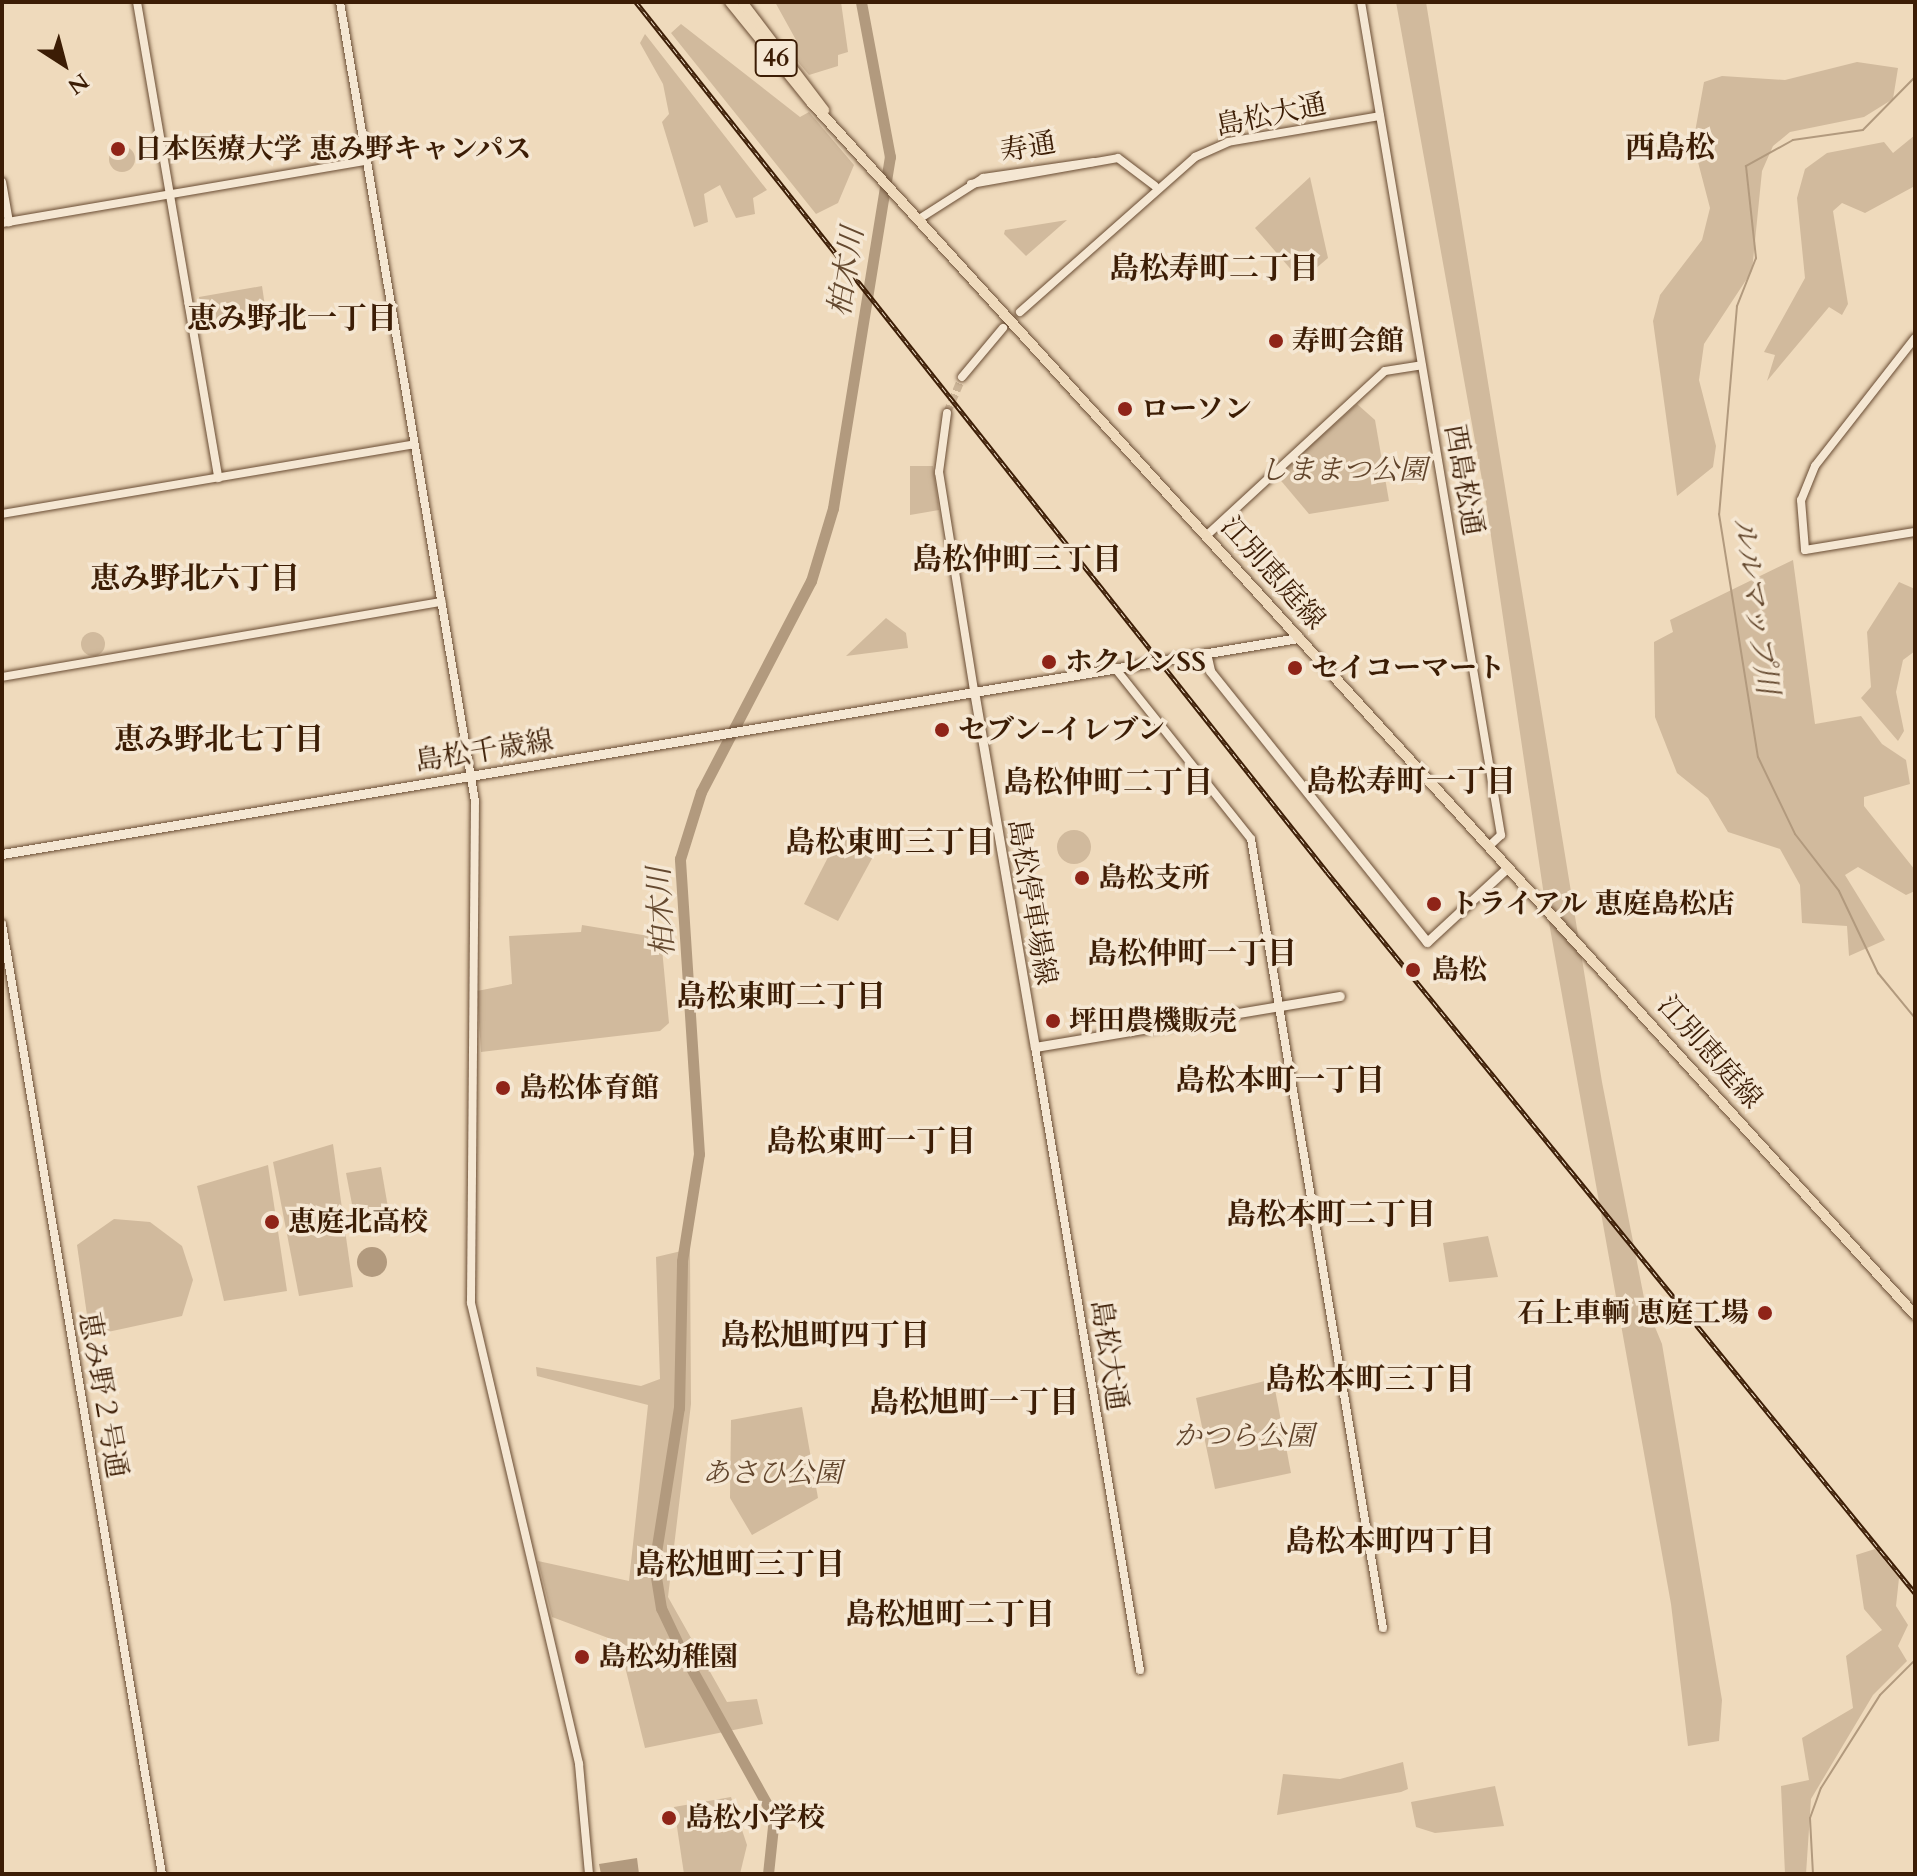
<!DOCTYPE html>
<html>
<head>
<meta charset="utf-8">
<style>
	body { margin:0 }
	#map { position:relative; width:1917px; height:1876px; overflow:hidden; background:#efdabc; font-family:Cardo,"Noto Serif JP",serif }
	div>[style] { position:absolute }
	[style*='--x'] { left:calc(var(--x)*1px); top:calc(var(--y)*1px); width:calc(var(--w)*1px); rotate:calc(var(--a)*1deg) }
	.green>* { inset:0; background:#d1ba9d }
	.round { border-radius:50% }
	.water>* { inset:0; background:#b29a7e }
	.stream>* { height:2px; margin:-1px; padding:0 1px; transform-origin:1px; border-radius:1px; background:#b29a7e }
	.river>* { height:11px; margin:-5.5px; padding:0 5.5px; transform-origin:5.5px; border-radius:5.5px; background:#b29a7e }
	.tertiary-tunnel>* { height:8px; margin-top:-4px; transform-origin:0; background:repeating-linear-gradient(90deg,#cbb497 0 8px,transparent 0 12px) }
	.roads { filter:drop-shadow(0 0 2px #694c33) drop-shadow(0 0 2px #694c33) }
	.tertiary>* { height:8px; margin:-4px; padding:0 4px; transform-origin:4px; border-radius:4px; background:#f5e7d3 }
	.secondary>* { height:9px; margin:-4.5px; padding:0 4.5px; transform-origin:4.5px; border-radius:4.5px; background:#f5e7d3 }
	.primary>* { height:10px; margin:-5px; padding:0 5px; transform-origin:5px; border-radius:5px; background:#efdabc }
	.rail>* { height:5px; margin-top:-2.5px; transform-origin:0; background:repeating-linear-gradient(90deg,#f5e7d3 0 6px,#3c1d05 0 12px); box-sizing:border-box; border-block:2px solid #3c1d05 }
	.dots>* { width:22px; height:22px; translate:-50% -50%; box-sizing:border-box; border:4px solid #f5e7d3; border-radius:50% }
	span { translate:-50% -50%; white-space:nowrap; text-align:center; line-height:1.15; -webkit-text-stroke:7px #f5e7d3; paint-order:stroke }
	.shield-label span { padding:2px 6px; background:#f5e7d3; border:2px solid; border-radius:6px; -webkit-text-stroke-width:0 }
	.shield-label { font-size:26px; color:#3c1d05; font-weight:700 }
	.street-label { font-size:28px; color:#3c1d05 }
	.poi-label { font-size:28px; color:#3c1d05; font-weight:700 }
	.left { translate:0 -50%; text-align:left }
	.right { translate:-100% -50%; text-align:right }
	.park-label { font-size:28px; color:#61442b; font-style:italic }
	.neighbourhood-label { font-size:30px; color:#3c1d05; font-weight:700 }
	.water-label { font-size:30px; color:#65492f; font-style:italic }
	.frame { position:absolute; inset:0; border:4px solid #3c1d05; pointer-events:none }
	.north { position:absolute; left:24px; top:24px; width:80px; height:80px; -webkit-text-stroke:6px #f5e7d3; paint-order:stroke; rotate:144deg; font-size:22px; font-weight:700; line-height:32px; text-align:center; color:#3c1d05 }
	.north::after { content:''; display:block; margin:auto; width:28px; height:36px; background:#3c1d05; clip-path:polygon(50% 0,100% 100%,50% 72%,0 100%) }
</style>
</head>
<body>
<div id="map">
	<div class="green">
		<i style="clip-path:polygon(775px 2px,841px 2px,848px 52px,838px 55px,838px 66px,809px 75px,784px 45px,796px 40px)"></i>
		<i style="clip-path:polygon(1396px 2px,1426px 2px,1602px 1082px,1645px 1303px,1662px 1344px,1722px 1700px,1719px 1741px,1688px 1746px,1671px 1604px,1543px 889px,1486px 502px)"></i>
		<i style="clip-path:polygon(681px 24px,800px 117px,809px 112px,854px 165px,838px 203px,816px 214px,671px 33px)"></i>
		<i style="clip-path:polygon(645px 34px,767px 190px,753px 198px,755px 214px,736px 218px,720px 185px,704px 194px,708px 222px,694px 227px,662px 122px,669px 114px,663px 84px,640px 43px)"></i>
		<i style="clip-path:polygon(1857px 62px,1898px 68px,1893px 99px,1864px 117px,1790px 132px,1773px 146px,1762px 171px,1752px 271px,1704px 344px,1699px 380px,1716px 446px,1713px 467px,1677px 496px,1653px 321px,1660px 295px,1702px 240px,1710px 208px,1693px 143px,1704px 82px,1722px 76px,1785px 80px)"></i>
		<i style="clip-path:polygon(1915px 135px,1913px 187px,1865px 213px,1842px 203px,1833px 211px,1848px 304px,1842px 315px,1829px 307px,1767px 381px,1775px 355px,1764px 352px,1805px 278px,1797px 198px,1805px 169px,1827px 153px,1884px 142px,1893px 153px)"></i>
		<i class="round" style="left:109px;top:146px;width:26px;height:26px"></i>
		<i style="clip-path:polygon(1310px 177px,1328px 258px,1301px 281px,1255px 228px)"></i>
		<i style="clip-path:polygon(1067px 220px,1026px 256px,1004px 234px,1005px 230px)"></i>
		<i style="clip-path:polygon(262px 286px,266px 313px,202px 323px,199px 297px)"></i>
		<i style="clip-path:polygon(1357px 404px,1375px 420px,1389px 501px,1309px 514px,1277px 476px)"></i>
		<i style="clip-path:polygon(910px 466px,933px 466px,939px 510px,910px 515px)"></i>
		<i style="clip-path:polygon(1793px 560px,1815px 724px,1861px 716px,1882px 744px,1906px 760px,1910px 784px,1864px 797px,1864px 806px,1915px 870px,1915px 891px,1906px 895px,1858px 867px,1845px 875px,1885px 940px,1849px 956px,1847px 926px,1802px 923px,1800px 885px,1780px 849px,1728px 832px,1708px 798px,1677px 773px,1655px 717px,1654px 642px,1673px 632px,1670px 620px)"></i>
		<i style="clip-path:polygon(1899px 582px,1915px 589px,1915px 651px,1903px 660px,1896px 692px,1904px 731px,1898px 741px,1861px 698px,1871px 687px,1867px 632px)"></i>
		<i style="clip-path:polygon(886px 618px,906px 633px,908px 648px,846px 656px)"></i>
		<i class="round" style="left:81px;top:632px;width:24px;height:24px"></i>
		<i class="round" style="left:1057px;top:830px;width:34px;height:34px"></i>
		<i style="clip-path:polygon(840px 834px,875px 853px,838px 921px,804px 904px)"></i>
		<i style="clip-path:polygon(582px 925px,661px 938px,669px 1023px,660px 1031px,481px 1052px,477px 991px,512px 984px,509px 936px,581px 932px)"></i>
		<i style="clip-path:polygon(333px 1144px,353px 1287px,299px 1296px,273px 1162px)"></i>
		<i style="clip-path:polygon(268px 1165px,287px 1291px,224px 1301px,197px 1186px)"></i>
		<i style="clip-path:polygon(381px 1167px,390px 1219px,356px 1225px,346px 1173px)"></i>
		<i style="clip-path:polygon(114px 1219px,150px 1222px,182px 1246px,193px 1280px,182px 1316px,103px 1333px,88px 1322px,77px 1245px)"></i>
		<i style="clip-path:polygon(1488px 1236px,1498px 1277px,1449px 1282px,1443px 1243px)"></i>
		<i style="clip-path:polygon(690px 1249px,691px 1404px,668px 1597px,727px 1702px,757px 1699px,763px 1724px,645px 1748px,619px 1642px,552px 1617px,538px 1561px,629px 1581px,648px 1405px,537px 1376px,536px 1367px,641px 1386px,660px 1379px,656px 1257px)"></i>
		<i style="clip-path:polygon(1273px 1379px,1291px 1473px,1215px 1489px,1196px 1398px)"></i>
		<i style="clip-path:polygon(802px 1407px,818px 1498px,752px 1535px,730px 1498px,731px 1420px)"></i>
		<i style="clip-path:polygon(1875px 1549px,1899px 1578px,1896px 1606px,1908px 1625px,1898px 1646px,1907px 1661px,1873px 1695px,1811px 1799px,1806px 1874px,1785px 1874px,1781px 1786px,1809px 1780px,1802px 1738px,1853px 1708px,1846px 1656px,1882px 1630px,1864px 1609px,1856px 1555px)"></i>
		<i style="clip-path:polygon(1403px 1762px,1408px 1789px,1401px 1792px,1277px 1815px,1283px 1774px,1340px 1779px)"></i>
		<i style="clip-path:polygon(1495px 1786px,1504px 1826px,1435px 1833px,1416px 1827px,1411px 1802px)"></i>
		<i style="clip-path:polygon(731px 1797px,747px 1845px,740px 1874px,684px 1874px,674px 1807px)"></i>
	</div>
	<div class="water">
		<i class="round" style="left:357px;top:1247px;width:30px;height:30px"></i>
		<i style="clip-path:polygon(637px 1858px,639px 1874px,601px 1874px,599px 1864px)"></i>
	</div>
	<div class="stream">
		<i style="--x:1915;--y:77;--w:74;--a:134.5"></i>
		<i style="--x:1863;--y:130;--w:71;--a:171.9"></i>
		<i style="--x:1793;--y:140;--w:54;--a:151"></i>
		<i style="--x:1746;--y:166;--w:93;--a:83.8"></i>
		<i style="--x:1756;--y:258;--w:52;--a:111.6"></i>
		<i style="--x:1737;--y:306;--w:209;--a:94.9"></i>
		<i style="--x:1719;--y:514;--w:246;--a:80.9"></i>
		<i style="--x:1758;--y:757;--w:85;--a:64.3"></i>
		<i style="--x:1795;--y:834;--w:72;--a:52.3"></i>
		<i style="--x:1839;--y:891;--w:91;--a:64.6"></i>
		<i style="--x:1878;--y:973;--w:58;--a:50.6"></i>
		<i style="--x:1813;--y:1874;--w:56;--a:-93.1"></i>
		<i style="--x:1810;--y:1818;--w:32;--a:-70"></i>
		<i style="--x:1821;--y:1788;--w:110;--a:-57.6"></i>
		<i style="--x:1880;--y:1695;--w:49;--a:-45"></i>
	</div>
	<div class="river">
		<i style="--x:768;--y:1874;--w:57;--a:-84"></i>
		<i style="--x:774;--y:1817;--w:193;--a:-119.1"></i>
		<i style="--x:680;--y:1648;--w:44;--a:-115.4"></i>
		<i style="--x:661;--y:1608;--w:44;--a:-99.2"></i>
		<i style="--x:654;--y:1565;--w:159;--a:-81"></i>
		<i style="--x:679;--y:1408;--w:147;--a:-88.8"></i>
		<i style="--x:682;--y:1261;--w:108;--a:-81"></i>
		<i style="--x:699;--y:1154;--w:296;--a:-93.7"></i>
		<i style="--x:680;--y:859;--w:70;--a:-72.6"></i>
		<i style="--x:701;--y:792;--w:238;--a:-62.5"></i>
		<i style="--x:811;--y:581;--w:76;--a:-73.2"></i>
		<i style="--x:833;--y:508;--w:356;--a:-80.8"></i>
		<i style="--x:890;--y:157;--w:158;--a:-100.6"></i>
	</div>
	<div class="tertiary-tunnel">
		<i style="--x:947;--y:413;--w:39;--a:-67"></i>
	</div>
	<div class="roads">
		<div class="tertiary">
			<i style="--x:137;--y:2;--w:483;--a:80.3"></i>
			<i style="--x:340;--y:2;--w:810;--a:80.41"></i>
			<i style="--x:475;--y:801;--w:502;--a:90.46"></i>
			<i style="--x:471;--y:1303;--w:473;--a:76.8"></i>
			<i style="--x:579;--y:1764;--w:110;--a:84.8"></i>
			<i style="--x:1361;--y:2;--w:845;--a:80.46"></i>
			<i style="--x:1501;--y:835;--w:16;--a:137"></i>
			<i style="--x:2;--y:182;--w:41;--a:80.1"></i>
			<i style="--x:971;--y:184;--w:149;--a:-10"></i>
			<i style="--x:1118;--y:158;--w:46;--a:37.1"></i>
			<i style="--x:919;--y:219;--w:76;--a:-32.6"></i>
			<i style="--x:983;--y:178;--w:112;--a:-8.2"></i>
			<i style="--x:2;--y:223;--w:369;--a:-9.7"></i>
			<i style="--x:1020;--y:312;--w:234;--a:-41.5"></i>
			<i style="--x:1195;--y:157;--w:36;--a:-24"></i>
			<i style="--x:1228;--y:142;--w:154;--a:-9.7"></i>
			<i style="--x:1915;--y:338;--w:162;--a:128"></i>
			<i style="--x:1815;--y:466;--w:37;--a:112"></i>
			<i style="--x:1801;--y:500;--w:50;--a:85.4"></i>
			<i style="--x:1805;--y:550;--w:111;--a:-9.3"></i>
			<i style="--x:962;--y:377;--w:64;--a:-50.1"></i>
			<i style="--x:947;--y:413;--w:60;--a:97.7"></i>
			<i style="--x:939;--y:472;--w:222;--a:80.9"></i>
			<i style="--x:2;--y:514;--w:418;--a:-9.6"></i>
			<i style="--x:1206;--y:536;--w:243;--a:-42.7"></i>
			<i style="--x:1385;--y:371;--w:37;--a:-9"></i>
			<i style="--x:1115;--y:668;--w:218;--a:51.5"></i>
			<i style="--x:1251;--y:839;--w:800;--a:80.5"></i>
			<i style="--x:2;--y:677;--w:446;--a:-9.7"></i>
			<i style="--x:2;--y:924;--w:963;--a:80.44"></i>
			<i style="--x:1035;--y:1047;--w:632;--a:80.43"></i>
		</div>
		<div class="secondary">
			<i style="--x:1206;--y:653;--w:18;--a:77"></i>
			<i style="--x:1210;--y:671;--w:347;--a:51.3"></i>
			<i style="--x:1427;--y:942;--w:110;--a:-42.8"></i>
			<i style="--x:974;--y:691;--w:361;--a:80.3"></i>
			<i style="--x:1035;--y:1047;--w:309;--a:-9.5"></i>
			<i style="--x:2;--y:854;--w:1315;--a:-9.46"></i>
		</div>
		<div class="primary">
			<i style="--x:730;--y:2;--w:129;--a:51"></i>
			<i style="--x:811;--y:102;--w:1640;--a:47.69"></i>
			<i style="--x:742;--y:2;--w:136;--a:52.8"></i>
		</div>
	</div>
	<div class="rail">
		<i style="--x:636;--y:2;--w:1111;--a:51.54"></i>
		<i style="--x:1327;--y:872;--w:930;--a:50.8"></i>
	</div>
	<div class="dots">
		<i style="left:118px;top:149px;background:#8f2418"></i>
		<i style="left:1276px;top:341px;background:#8f2418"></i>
		<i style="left:1125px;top:409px;background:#8f2418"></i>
		<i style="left:1049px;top:662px;background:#8f2418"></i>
		<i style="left:1295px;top:668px;background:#8f2418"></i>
		<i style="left:942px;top:730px;background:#8f2418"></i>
		<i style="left:1082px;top:878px;background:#8f2418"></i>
		<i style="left:1434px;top:904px;background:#8f2418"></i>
		<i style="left:1413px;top:970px;background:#8f2418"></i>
		<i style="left:1053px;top:1021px;background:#8f2418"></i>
		<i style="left:503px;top:1088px;background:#8f2418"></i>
		<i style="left:272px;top:1222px;background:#8f2418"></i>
		<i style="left:1765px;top:1313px;background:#8f2418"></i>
		<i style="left:582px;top:1657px;background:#8f2418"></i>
		<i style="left:669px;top:1818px;background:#8f2418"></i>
	</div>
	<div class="shield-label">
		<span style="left:776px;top:58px">46</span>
	</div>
	<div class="street-label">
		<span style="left:1271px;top:115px;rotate:-12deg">島松大通</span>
		<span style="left:1028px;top:147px;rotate:-10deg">寿通</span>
		<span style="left:1464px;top:480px;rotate:80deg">西島松通</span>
		<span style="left:1273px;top:573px;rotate:48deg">江別恵庭線</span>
		<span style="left:484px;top:751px;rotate:-9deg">島松千歳線</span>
		<span style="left:1032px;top:902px;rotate:80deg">島松停車場線</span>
		<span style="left:1710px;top:1052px;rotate:48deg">江別恵庭線</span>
		<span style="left:1109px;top:1355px;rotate:81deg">島松大通</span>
		<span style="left:103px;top:1395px;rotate:80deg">恵み野２号通</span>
	</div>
	<div class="poi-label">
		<span class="left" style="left:134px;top:149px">日本医療大学 恵み野キャンパス</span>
		<span class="left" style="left:1292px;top:341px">寿町会館</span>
		<span class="left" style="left:1141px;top:409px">ローソン</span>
		<span class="left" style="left:1065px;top:662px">ホクレンSS</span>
		<span class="left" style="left:1311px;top:668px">セイコーマート</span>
		<span class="left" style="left:958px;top:730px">セブン-イレブン</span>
		<span class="left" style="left:1098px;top:878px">島松支所</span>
		<span class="left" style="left:1450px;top:904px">トライアル 恵庭島松店</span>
		<span class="left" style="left:1431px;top:970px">島松</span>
		<span class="left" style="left:1069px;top:1021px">坪田農機販売</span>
		<span class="left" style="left:519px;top:1088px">島松体育館</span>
		<span class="left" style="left:288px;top:1222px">恵庭北高校</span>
		<span class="right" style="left:1749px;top:1313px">石上車輌 恵庭工場</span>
		<span class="left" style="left:598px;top:1657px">島松幼稚園</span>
		<span class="left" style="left:685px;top:1818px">島松小学校</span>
	</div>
	<div class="park-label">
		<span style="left:1343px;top:470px">しままつ公園</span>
		<span style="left:1244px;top:1436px">かつら公園</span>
		<span style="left:772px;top:1473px">あさひ公園</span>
	</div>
	<div class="neighbourhood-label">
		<span style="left:1670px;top:148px">西島松</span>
		<span style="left:1214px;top:269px">島松寿町二丁目</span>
		<span style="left:292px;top:319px">恵み野北一丁目</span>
		<span style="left:1017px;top:560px">島松仲町三丁目</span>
		<span style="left:195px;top:579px">恵み野北六丁目</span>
		<span style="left:219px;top:740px">恵み野北七丁目</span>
		<span style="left:1411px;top:782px">島松寿町一丁目</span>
		<span style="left:1108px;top:783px">島松仲町二丁目</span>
		<span style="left:890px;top:843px">島松東町三丁目</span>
		<span style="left:1192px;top:954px">島松仲町一丁目</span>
		<span style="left:781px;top:997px">島松東町二丁目</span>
		<span style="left:1280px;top:1081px">島松本町一丁目</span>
		<span style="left:871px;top:1142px">島松東町一丁目</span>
		<span style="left:1331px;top:1215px">島松本町二丁目</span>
		<span style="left:825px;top:1336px">島松旭町四丁目</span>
		<span style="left:1370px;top:1380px">島松本町三丁目</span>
		<span style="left:974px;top:1403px">島松旭町一丁目</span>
		<span style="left:1390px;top:1542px">島松本町四丁目</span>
		<span style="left:740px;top:1565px">島松旭町三丁目</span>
		<span style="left:950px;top:1615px">島松旭町二丁目</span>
	</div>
	<div class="water-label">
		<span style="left:847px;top:272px;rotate:-81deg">柏木川</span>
		<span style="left:1755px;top:606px;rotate:82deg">ルルマップ川</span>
		<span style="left:662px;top:912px;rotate:-93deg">柏木川</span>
	</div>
	<div class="frame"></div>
	<div class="north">N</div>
</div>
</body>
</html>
